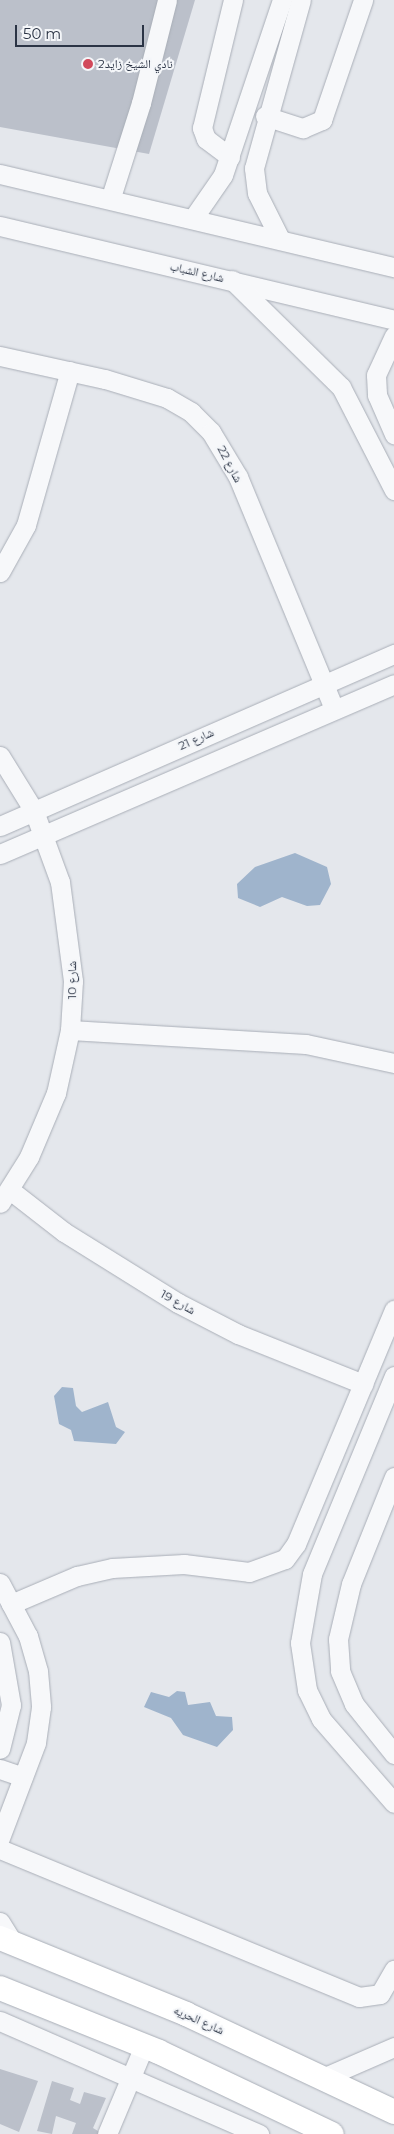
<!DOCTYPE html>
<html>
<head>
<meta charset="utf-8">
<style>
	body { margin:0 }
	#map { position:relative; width:394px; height:2134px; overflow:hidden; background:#e4e7ec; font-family:Montserrat,"Noto Naskh Arabic",sans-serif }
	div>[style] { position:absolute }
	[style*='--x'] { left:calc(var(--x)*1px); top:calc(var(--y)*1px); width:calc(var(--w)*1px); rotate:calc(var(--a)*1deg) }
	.water>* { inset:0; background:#9fb4cc }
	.building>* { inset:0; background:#bbc0ca }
	.roads { filter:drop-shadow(0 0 1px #a9aeb7) drop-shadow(0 0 1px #a9aeb7) }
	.minor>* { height:19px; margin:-9.5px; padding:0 9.5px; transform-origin:9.5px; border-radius:9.5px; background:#f7f8fa }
	.major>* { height:24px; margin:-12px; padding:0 12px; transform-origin:12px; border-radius:12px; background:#fff }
	.dots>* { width:14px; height:14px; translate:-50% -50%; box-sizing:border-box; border:2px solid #f4f6f9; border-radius:50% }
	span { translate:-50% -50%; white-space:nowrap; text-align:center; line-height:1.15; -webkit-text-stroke:4px #f4f6f9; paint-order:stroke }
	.poi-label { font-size:12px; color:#2b3445 }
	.left { translate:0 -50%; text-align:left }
	.street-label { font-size:12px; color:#2b3445 }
	.scale { position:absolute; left:15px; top:25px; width:129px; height:22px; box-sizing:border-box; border:2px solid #2b3445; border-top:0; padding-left:6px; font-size:15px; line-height:18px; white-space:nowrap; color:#2b3445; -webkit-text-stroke:4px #f4f6f9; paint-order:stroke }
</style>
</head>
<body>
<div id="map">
	<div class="water">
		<i style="clip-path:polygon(295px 853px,327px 867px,331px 884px,320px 905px,307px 906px,282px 897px,260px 907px,238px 898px,237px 884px,255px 867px)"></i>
		<i style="clip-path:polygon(62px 1387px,73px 1388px,76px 1406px,82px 1412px,108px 1402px,116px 1427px,125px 1432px,116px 1444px,74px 1441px,71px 1430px,59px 1424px,54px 1396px)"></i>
		<i style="clip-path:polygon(177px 1691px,185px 1692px,188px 1705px,210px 1702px,216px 1716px,232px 1717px,233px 1730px,217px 1747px,183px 1735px,171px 1718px,144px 1707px,151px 1692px,169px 1697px)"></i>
	</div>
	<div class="building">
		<i style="clip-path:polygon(0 0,195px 0,149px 154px,0 127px)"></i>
		<i style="clip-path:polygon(0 2069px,38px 2081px,19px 2132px,0 2124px)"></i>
		<i style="clip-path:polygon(52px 2081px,74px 2088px,70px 2100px,80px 2104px,84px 2092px,106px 2098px,93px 2128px,103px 2134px,72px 2134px,76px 2123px,56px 2116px,52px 2134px,37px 2131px)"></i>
	</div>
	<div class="roads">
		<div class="minor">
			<i style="--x:265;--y:116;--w:40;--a:18"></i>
			<i style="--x:303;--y:128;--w:21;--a:-23"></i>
			<i style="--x:322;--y:120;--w:127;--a:-71.1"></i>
			<i style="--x:230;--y:157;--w:30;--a:-143"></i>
			<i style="--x:206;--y:139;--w:12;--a:-110"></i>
			<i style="--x:202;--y:128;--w:132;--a:-76.4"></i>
			<i style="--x:0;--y:174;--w:405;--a:13.3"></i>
			<i style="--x:111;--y:197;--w:99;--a:-72.3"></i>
			<i style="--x:141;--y:103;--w:106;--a:-75.8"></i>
			<i style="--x:194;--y:217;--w:51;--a:-55.4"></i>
			<i style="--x:223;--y:175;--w:185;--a:-71.4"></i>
			<i style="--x:0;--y:226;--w:405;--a:13.4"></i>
			<i style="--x:279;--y:237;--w:49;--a:-116.6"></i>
			<i style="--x:257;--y:193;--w:25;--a:-97"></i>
			<i style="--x:254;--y:168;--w:174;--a:-74.4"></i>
			<i style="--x:232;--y:280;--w:153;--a:44.5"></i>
			<i style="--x:341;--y:387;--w:116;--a:62.8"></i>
			<i style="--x:394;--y:336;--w:43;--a:114.8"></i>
			<i style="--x:376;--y:375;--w:20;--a:87"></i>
			<i style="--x:377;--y:395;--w:43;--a:66.4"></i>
			<i style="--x:0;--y:356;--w:107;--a:12.4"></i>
			<i style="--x:105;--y:379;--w:65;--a:17"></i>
			<i style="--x:167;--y:398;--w:28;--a:30"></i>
			<i style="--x:191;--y:412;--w:28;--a:45"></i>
			<i style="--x:211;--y:432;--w:52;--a:59"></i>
			<i style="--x:238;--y:477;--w:251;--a:67.5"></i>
			<i style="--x:0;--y:572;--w:54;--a:-61"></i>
			<i style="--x:26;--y:525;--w:160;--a:-74.1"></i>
			<i style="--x:0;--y:756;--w:65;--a:58.3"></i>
			<i style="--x:34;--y:811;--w:76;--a:69.9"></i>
			<i style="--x:60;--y:882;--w:100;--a:82.5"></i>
			<i style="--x:73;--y:981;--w:49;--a:93.5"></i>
			<i style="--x:70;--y:1030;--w:65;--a:102.5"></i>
			<i style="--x:56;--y:1093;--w:69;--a:112.9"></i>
			<i style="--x:29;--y:1157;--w:54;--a:122.2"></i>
			<i style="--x:0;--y:826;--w:430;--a:-23.6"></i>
			<i style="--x:0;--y:854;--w:429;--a:-23.3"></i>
			<i style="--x:70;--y:1030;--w:236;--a:3.4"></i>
			<i style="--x:306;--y:1044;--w:90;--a:12.2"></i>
			<i style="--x:10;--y:1190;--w:68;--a:37.9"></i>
			<i style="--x:64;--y:1232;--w:134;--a:31.9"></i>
			<i style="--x:178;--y:1303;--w:68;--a:27.3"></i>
			<i style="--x:238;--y:1334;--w:135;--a:21.8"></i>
			<i style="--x:394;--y:1376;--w:214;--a:112.5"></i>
			<i style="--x:312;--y:1574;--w:70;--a:99.9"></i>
			<i style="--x:300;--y:1643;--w:48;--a:81.5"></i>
			<i style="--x:307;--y:1690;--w:32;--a:64"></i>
			<i style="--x:321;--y:1719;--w:111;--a:49"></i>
			<i style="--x:394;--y:1477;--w:115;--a:111.9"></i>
			<i style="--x:351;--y:1584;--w:57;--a:103.3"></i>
			<i style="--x:338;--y:1639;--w:32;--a:86"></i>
			<i style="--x:340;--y:1671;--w:36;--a:67"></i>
			<i style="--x:354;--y:1704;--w:64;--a:51.3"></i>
			<i style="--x:0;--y:1583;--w:60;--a:62.2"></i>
			<i style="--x:28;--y:1636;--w:36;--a:74"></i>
			<i style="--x:38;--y:1671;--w:36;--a:85"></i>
			<i style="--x:41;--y:1707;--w:36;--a:98"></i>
			<i style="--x:36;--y:1743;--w:102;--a:110.8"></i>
			<i style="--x:11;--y:1604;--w:72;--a:-23"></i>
			<i style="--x:77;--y:1576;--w:36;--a:-13"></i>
			<i style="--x:112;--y:1568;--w:72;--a:-3.2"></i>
			<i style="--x:184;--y:1564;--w:65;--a:7"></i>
			<i style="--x:249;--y:1572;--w:38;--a:-20"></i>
			<i style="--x:285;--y:1559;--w:19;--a:-54"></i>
			<i style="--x:296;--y:1544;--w:254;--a:-67.3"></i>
			<i style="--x:0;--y:1642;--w:64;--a:80.1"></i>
			<i style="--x:11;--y:1705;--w:45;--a:104"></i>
			<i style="--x:0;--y:1769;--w:24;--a:19"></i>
			<i style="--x:0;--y:1849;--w:388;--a:22.4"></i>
			<i style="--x:359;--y:1997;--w:21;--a:-8"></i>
			<i style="--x:380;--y:1994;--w:28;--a:-60"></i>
			<i style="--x:0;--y:1922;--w:25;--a:58"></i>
			<i style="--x:0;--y:2021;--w:283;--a:23.6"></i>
			<i style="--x:325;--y:2077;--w:75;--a:-23.5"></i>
			<i style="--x:107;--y:2134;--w:95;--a:-67.2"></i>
		</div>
		<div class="major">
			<i style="--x:0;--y:1938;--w:201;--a:22.2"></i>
			<i style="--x:186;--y:2014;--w:230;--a:25.2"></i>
			<i style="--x:0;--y:1988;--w:171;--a:21.9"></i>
			<i style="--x:159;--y:2052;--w:191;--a:25.4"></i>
		</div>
	</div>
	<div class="dots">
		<i style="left:88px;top:64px;background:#d1495b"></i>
	</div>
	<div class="poi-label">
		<span class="left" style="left:98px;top:64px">نادي الشيخ زايد2</span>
	</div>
	<div class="street-label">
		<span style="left:197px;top:272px;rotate:13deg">شارع الشباب</span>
		<span style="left:230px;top:464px;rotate:62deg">شارع 22</span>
		<span style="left:196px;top:739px;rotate:-24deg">شارع 21</span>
		<span style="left:72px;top:980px;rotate:-90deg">شارع 10</span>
		<span style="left:178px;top:1302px;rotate:29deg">شارع 19</span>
		<span style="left:199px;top:2020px;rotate:24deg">شارع الحريه</span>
	</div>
	<div class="scale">50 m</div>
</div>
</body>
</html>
